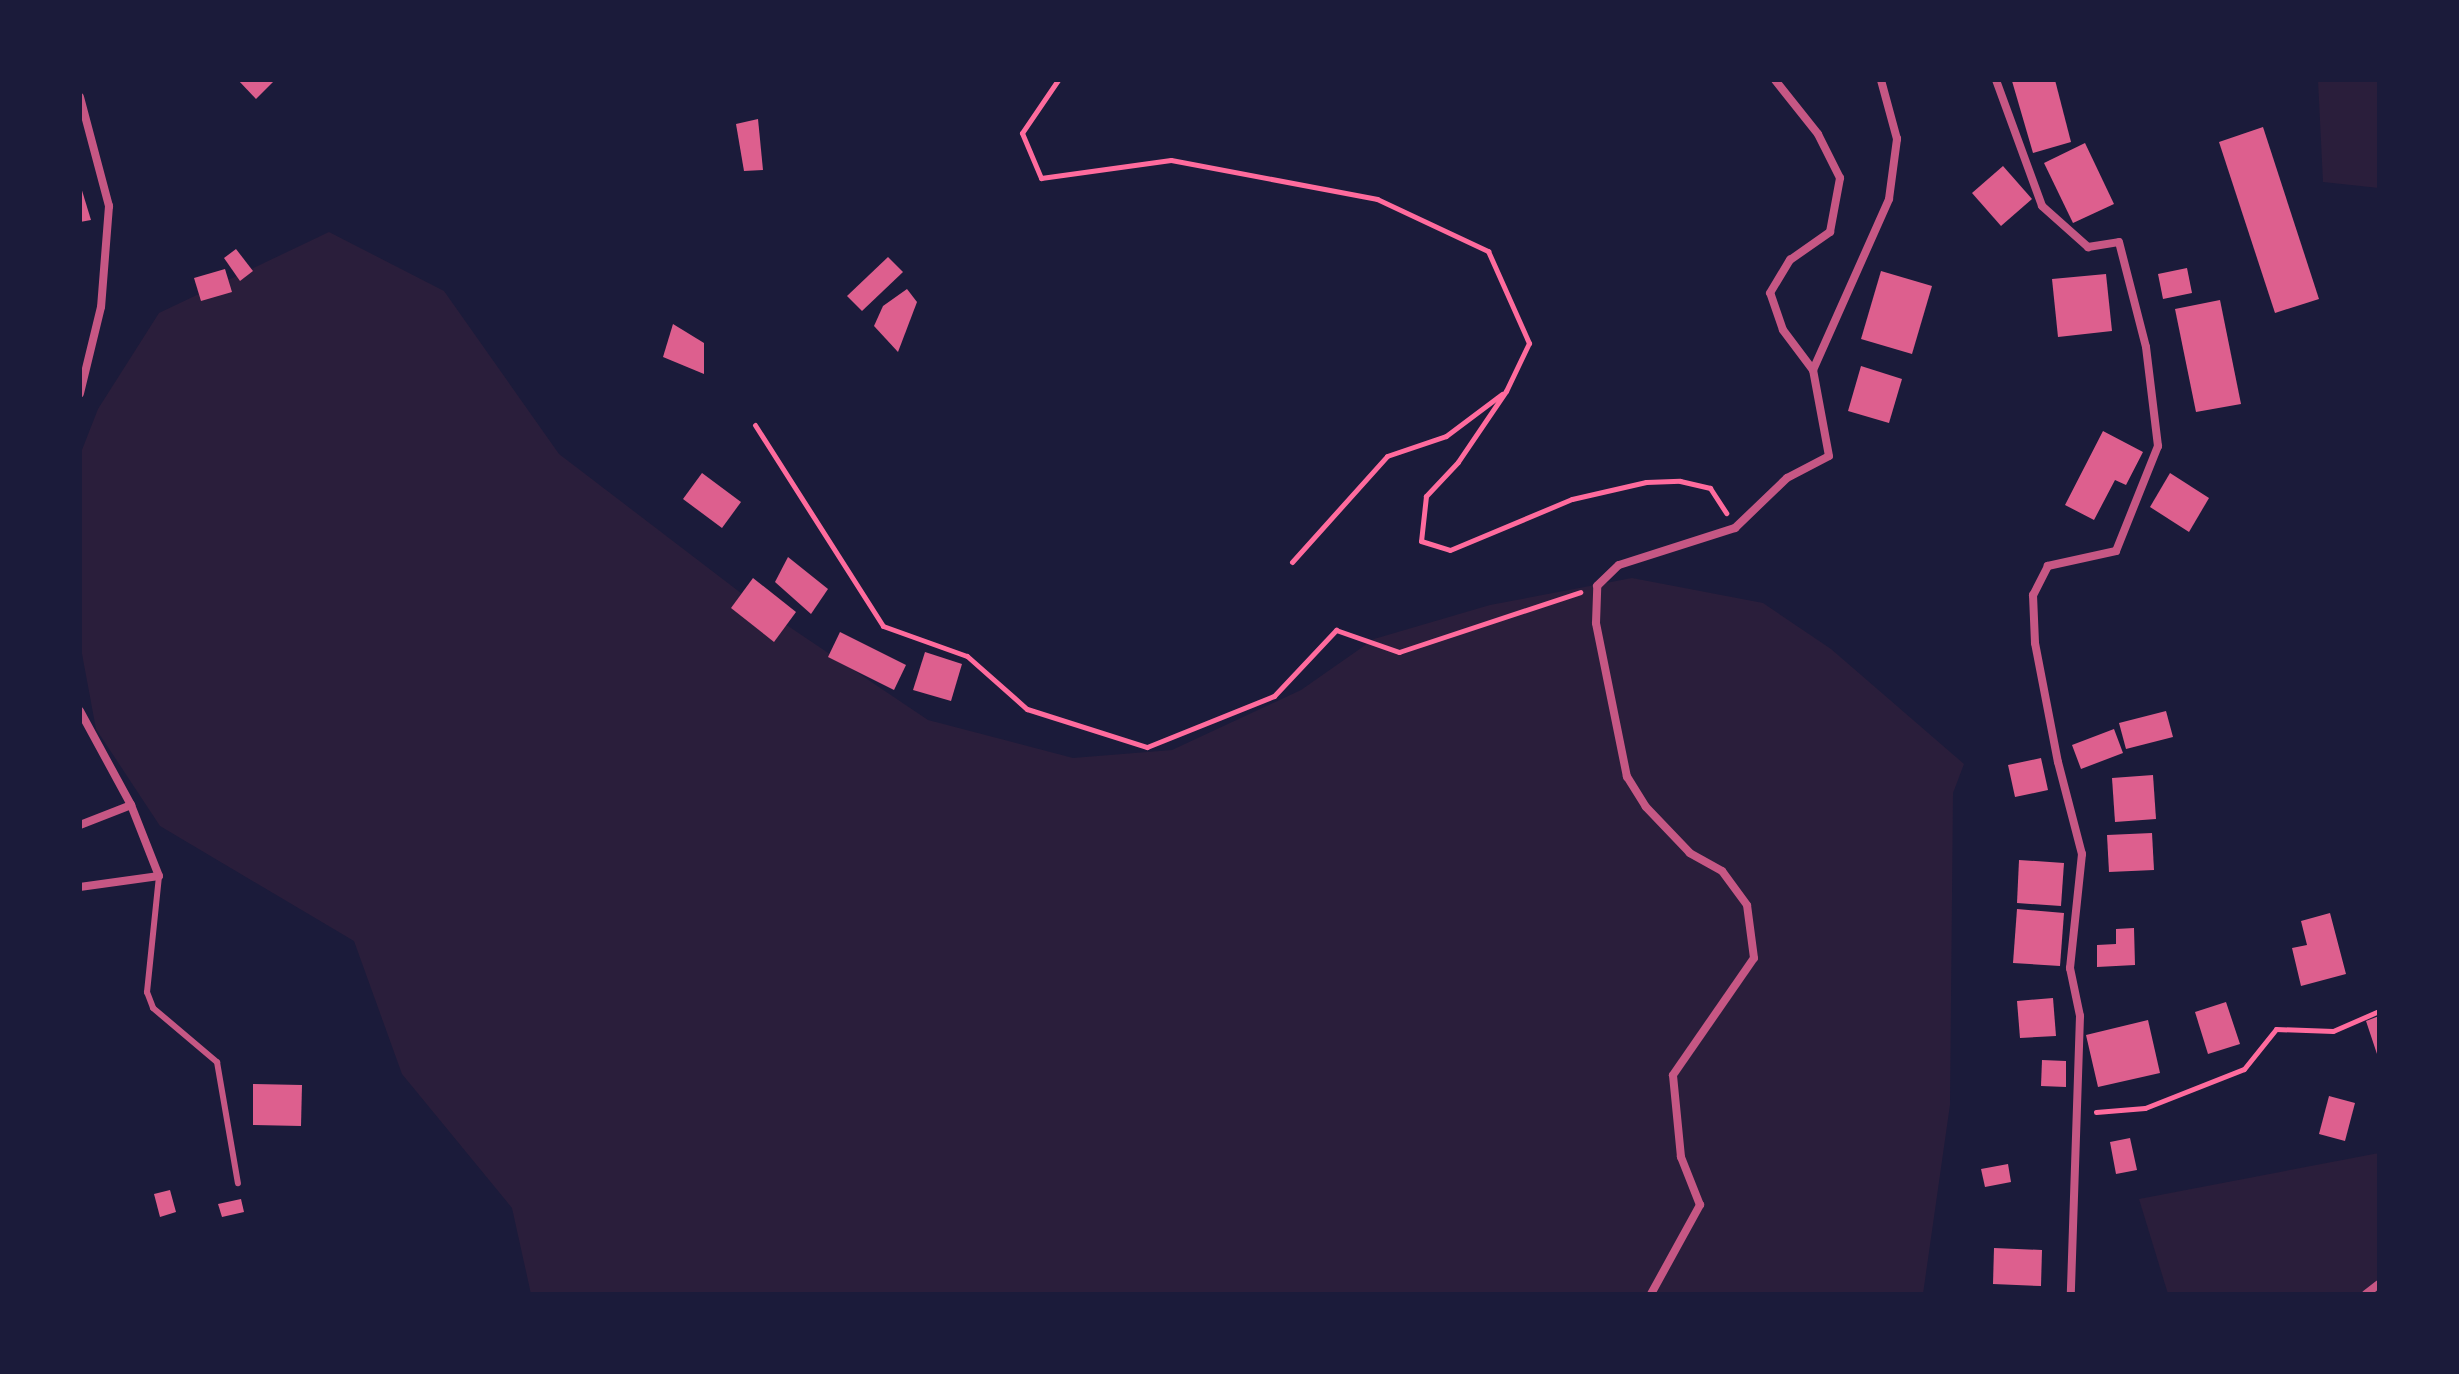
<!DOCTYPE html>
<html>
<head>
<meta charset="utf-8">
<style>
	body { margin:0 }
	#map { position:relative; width:2459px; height:1374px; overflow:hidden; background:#1b1b3a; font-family:Roboto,sans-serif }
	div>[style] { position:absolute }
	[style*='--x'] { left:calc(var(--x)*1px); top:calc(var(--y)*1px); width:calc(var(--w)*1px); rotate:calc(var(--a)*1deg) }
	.green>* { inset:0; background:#2a1e3b }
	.building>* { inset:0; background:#dd5f8e }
	.path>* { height:5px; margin:-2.5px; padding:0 2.5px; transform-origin:2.5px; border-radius:2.5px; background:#ff6b9d }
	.service>* { height:6px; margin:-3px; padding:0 3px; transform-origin:3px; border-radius:3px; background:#c65784 }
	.minor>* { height:8px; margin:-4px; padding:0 4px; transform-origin:4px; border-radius:4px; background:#c65784 }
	span { translate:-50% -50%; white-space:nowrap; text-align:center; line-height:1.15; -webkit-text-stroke:8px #1b1b3a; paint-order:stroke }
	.frame { position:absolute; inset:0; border:82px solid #1b1b3a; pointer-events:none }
</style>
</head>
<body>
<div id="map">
	<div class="green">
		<i style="clip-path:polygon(2318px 80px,2379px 80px,2379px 188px,2323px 182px)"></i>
		<i style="clip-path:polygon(329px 232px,444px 291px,559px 454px,754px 603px,928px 720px,1073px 758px,1172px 750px,1301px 690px,1374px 639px,1490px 605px,1632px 578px,1763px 603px,1831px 649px,1964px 764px,1953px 793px,1950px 1105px,1923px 1294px,531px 1294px,512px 1208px,402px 1074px,354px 941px,160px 826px,96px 729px,80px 643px,80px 455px,98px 409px,159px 313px)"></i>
		<i style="clip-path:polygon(2379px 1153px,2379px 1294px,2168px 1294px,2139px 1199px)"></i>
	</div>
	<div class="building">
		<i style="clip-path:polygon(238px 80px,275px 80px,256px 99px)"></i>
		<i style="clip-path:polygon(2055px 80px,2071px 142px,2033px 153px,2012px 81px)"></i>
		<i style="clip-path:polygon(758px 119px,763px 170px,744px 171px,736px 124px)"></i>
		<i style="clip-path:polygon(2263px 127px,2319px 299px,2275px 313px,2219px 142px)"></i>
		<i style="clip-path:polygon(2085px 143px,2114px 204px,2073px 223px,2044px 163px)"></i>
		<i style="clip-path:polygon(2003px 166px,2032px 199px,2001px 226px,1972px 193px)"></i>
		<i style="clip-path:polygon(80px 184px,91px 220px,80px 222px)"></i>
		<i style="clip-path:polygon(236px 249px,253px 271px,240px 281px,224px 258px)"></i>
		<i style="clip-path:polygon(888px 257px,903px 272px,862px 311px,847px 296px)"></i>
		<i style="clip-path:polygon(2187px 268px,2192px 293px,2163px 299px,2158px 274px)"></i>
		<i style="clip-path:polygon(225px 269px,232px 292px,201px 301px,194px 278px)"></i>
		<i style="clip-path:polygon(1881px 271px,1932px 286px,1912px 354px,1861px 339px)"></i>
		<i style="clip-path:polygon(2106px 274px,2112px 331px,2058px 337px,2052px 279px)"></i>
		<i style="clip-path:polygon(907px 289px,917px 302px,898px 352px,874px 326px,883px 306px)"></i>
		<i style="clip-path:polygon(2220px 300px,2241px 404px,2196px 412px,2175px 309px)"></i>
		<i style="clip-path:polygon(673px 324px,704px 343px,704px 374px,663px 357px)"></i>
		<i style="clip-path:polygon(1861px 366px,1902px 379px,1889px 423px,1848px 411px)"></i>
		<i style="clip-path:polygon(2103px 431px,2143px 452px,2126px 485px,2115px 480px,2094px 520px,2065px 505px)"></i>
		<i style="clip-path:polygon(702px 473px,741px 502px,722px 528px,683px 499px)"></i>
		<i style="clip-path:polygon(2170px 473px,2209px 498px,2189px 532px,2150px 507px)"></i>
		<i style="clip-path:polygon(788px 557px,828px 589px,811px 614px,775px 582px)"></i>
		<i style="clip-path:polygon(753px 578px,796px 612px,774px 642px,731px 608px)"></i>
		<i style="clip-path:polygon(840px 632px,906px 665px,894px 690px,828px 657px)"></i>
		<i style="clip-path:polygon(925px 652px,962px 664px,951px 701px,913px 690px)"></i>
		<i style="clip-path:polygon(2166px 711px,2173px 737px,2126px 749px,2119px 723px)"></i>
		<i style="clip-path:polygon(2114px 729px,2123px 753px,2081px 769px,2072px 745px)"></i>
		<i style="clip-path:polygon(2041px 758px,2048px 790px,2015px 797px,2008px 765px)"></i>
		<i style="clip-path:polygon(2153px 775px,2156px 819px,2115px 822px,2112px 778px)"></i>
		<i style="clip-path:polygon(2152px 833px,2154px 870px,2109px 872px,2107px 835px)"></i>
		<i style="clip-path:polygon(2019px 860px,2064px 863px,2061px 906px,2017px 903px)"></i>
		<i style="clip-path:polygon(2017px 909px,2064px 913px,2060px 966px,2013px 963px)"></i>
		<i style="clip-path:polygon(2330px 913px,2346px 974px,2301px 986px,2292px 948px,2307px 945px,2301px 921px)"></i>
		<i style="clip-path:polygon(2134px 928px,2135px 965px,2097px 967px,2097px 945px,2116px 944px,2116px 929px)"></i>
		<i style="clip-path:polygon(2053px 998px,2056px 1036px,2020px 1038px,2017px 1001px)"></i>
		<i style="clip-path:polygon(2226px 1002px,2240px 1044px,2208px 1054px,2195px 1012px)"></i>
		<i style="clip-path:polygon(2379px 1016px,2379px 1057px,2378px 1057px,2366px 1021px)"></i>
		<i style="clip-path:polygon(2148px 1020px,2160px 1073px,2098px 1087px,2086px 1035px)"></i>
		<i style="clip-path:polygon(2042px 1060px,2066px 1061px,2066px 1087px,2041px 1086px)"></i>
		<i style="clip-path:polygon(253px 1084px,302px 1085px,301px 1126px,253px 1125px)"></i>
		<i style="clip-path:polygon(2329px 1096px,2355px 1103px,2345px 1141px,2319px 1134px)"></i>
		<i style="clip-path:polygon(2130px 1138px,2137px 1170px,2116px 1174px,2110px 1142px)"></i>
		<i style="clip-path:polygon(2008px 1164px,2011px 1182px,1985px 1187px,1981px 1169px)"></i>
		<i style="clip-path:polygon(170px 1190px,176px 1212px,160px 1217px,154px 1194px)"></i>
		<i style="clip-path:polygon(241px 1199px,244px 1212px,222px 1217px,218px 1204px)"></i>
		<i style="clip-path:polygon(1994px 1248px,2042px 1250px,2041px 1286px,1993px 1284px)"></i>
	</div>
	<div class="path">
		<i style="--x:1058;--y:80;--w:64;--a:124.2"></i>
		<i style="--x:1022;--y:133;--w:49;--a:67.1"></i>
		<i style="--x:1041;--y:178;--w:131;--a:-7.9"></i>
		<i style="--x:1171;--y:160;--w:210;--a:10.7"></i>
		<i style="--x:1377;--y:199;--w:123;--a:25.1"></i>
		<i style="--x:1488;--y:251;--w:101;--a:66"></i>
		<i style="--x:1529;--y:343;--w:53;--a:115.6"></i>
		<i style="--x:1506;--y:391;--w:86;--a:124.1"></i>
		<i style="--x:1458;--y:462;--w:47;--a:133.3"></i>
		<i style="--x:1426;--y:496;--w:45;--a:96.3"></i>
		<i style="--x:1421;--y:541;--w:30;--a:17"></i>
		<i style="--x:1450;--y:550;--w:132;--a:-22.7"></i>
		<i style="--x:1572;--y:499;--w:76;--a:-12.9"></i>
		<i style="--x:1646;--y:482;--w:34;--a:-2"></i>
		<i style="--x:1680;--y:481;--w:31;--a:13"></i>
		<i style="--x:1710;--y:488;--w:30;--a:57"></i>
		<i style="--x:755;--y:425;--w:238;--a:57.5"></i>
		<i style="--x:883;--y:626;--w:89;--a:19.7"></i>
		<i style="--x:967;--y:656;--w:80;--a:41.5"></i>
		<i style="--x:1027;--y:709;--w:126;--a:17.6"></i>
		<i style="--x:1147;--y:747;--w:137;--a:-21.9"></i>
		<i style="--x:1274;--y:696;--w:91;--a:-46.8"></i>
		<i style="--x:1336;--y:630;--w:67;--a:19.2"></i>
		<i style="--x:1399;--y:652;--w:191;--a:-18.3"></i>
		<i style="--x:1292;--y:562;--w:142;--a:-48.1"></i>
		<i style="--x:1387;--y:456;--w:62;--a:-18.7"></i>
		<i style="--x:1446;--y:436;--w:70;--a:-36.9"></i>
		<i style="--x:2096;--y:1112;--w:49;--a:-4.7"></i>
		<i style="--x:2145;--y:1108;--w:106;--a:-21.5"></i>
		<i style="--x:2244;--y:1069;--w:51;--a:-51.3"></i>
		<i style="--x:2276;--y:1029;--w:57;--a:2"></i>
		<i style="--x:2333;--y:1031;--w:50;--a:-23.5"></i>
	</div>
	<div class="service">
		<i style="--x:159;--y:876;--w:117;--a:95.9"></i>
		<i style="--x:147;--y:992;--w:17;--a:69"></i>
		<i style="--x:153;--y:1008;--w:84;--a:40.2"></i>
		<i style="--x:217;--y:1062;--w:123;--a:80.2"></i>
	</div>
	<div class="minor">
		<i style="--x:1996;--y:80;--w:134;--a:69.9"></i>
		<i style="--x:2042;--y:206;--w:62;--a:41.7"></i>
		<i style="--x:2088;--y:247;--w:31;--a:-9"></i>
		<i style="--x:2119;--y:242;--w:108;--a:75.6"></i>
		<i style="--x:2146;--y:347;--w:100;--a:83.1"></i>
		<i style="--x:2158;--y:446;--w:113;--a:111.8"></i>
		<i style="--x:2116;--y:551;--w:70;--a:167.6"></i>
		<i style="--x:2048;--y:566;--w:33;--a:117"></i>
		<i style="--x:2033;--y:595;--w:48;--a:87.6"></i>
		<i style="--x:2035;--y:643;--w:121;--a:79.1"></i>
		<i style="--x:2058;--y:762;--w:95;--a:75.4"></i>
		<i style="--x:2082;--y:854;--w:115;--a:96"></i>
		<i style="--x:2070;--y:968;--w:49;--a:78.2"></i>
		<i style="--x:2080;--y:1016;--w:278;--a:91.9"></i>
		<i style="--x:80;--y:97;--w:113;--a:75.1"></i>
		<i style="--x:109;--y:206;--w:101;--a:94.5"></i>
		<i style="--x:101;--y:307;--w:89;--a:103.7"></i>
		<i style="--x:1813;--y:370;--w:187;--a:-66"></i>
		<i style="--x:1889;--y:199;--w:61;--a:-82.4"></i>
		<i style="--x:1897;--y:139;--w:61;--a:-105.2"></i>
		<i style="--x:80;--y:711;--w:107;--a:61.5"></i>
		<i style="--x:131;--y:805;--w:76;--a:68.5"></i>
		<i style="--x:159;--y:876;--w:80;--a:172.1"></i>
		<i style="--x:80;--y:825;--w:55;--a:-21.4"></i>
		<i style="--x:1651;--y:1294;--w:102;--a:-61.2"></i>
		<i style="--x:1700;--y:1205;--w:52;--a:-111.6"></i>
		<i style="--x:1681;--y:1157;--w:82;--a:-95.6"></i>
		<i style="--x:1673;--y:1075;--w:142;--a:-55.3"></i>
		<i style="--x:1754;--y:958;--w:53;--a:-97.5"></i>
		<i style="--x:1747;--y:905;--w:42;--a:-126.3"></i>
		<i style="--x:1722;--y:871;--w:37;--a:-151"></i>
		<i style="--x:1690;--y:853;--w:64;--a:-133.7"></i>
		<i style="--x:1646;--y:807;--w:36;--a:-122"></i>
		<i style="--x:1627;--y:777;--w:157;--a:-101.4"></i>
		<i style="--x:1596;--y:623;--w:37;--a:-88"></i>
		<i style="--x:1597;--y:586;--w:30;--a:-44"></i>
		<i style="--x:1619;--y:565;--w:122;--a:-17.7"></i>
		<i style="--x:1735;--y:528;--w:72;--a:-43.9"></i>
		<i style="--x:1787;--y:478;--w:47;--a:-27.6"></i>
		<i style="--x:1829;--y:456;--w:87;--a:-100.5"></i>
		<i style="--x:1813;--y:370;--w:50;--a:-126.9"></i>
		<i style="--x:1783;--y:330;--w:39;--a:-109"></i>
		<i style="--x:1770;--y:293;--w:39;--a:-59"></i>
		<i style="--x:1790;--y:260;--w:49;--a:-35"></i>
		<i style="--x:1830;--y:232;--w:55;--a:-79.5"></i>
		<i style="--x:1840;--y:178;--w:49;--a:-116.6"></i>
		<i style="--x:1818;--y:134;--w:69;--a:-128.5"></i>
		<i style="--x:2366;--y:1294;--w:16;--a:-38"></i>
	</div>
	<div class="frame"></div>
</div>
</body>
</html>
